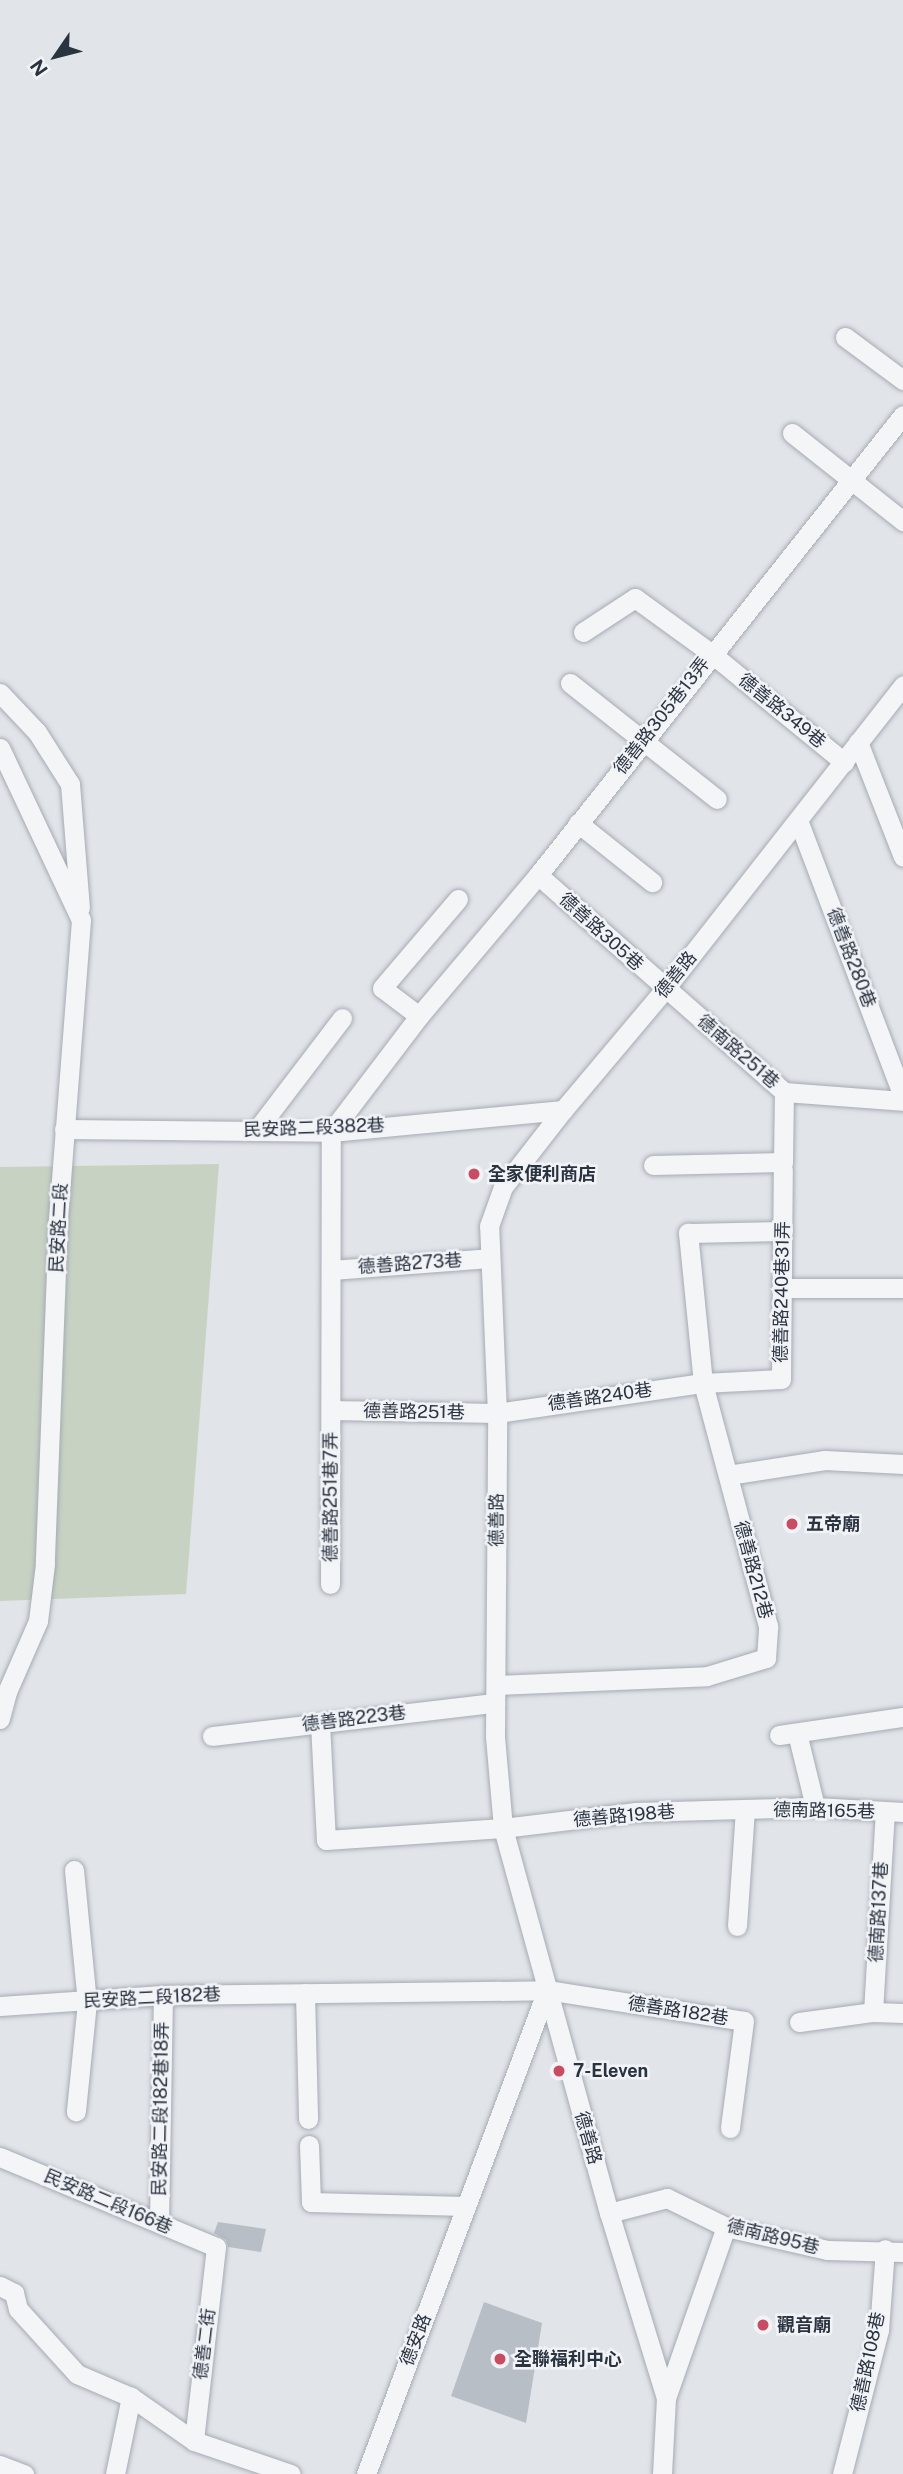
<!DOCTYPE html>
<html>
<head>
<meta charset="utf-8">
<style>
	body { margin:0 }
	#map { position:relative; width:903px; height:2474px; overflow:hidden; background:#e1e4e9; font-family:"Public Sans","Noto Sans TC",sans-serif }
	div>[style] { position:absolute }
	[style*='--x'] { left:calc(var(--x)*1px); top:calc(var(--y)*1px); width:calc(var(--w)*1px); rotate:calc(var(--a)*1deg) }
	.green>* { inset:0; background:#c7d2c3 }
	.building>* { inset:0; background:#b8bec6 }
	.roads { filter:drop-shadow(0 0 2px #a6abb3) drop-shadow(0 0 2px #a6abb3) }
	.minor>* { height:19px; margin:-9.5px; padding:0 9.5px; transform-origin:9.5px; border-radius:9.5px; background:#f4f5f7 }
	.dots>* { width:19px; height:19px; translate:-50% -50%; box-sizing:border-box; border:4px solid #f1f3f7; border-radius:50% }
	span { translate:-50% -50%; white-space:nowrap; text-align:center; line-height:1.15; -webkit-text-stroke:5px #f1f3f7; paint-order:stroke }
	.street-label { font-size:18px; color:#2a3340 }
	.poi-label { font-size:18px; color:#2a3340; font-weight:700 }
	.left { translate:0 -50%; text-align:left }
	.north { position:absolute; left:21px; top:21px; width:70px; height:70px; -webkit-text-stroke:5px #f1f3f7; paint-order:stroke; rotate:235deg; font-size:19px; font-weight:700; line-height:28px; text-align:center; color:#2a3340 }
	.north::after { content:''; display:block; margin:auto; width:24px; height:32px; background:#2a3340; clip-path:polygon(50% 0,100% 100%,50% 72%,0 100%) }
</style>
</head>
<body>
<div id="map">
	<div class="green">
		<i style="clip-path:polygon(219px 1164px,186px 1594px,0 1601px,0 1167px)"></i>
	</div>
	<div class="building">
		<i style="clip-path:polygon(218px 2222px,266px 2229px,261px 2252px,228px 2247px,226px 2240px,214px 2233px)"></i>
		<i style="clip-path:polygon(484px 2302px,542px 2323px,526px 2423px,451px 2396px)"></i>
	</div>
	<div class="roads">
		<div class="minor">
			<i style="--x:845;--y:337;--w:72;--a:36.6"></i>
			<i style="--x:792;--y:433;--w:142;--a:38.4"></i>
			<i style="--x:583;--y:632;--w:62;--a:-33.2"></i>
			<i style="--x:635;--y:598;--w:95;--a:36"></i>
			<i style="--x:712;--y:654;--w:171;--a:39.3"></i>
			<i style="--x:570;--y:683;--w:187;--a:38.3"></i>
			<i style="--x:0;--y:693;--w:54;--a:46.5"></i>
			<i style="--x:37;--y:732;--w:62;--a:57.6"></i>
			<i style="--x:70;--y:784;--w:124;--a:85.4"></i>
			<i style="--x:858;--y:742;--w:123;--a:68.6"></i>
			<i style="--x:0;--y:748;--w:190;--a:64.8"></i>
			<i style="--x:81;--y:920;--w:300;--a:94.4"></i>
			<i style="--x:58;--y:1219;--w:345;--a:92.2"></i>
			<i style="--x:45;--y:1564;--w:57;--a:97"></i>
			<i style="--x:38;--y:1621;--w:77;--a:113.6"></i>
			<i style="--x:7;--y:1692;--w:28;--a:105"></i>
			<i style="--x:798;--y:820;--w:296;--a:69.2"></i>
			<i style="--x:578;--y:823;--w:95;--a:38.6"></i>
			<i style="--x:538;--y:875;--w:328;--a:41.4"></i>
			<i style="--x:784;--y:1092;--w:119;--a:4.3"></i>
			<i style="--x:419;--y:1016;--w:46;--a:-142.9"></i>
			<i style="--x:382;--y:988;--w:117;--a:-49.5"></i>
			<i style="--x:64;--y:1129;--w:267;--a:0.6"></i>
			<i style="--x:331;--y:1132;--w:233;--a:-5.4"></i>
			<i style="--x:256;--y:1131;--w:142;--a:-52.7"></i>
			<i style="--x:653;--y:1165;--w:130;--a:-1.3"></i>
			<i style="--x:783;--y:1162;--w:70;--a:-89.2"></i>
			<i style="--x:331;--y:1270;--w:159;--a:-4.3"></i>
			<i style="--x:782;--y:1288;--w:121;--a:0"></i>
			<i style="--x:331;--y:1410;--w:166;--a:1"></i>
			<i style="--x:497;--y:1413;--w:208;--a:-8.3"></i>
			<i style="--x:703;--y:1383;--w:78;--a:-2.9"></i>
			<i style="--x:781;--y:1379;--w:210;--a:-89.5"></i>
			<i style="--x:728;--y:1475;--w:98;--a:-8.8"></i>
			<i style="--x:825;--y:1460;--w:78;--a:2.9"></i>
			<i style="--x:330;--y:1584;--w:452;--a:-89.9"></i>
			<i style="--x:331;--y:1132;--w:146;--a:-52.8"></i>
			<i style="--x:419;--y:1016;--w:185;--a:-49.8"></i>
			<i style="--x:538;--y:875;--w:587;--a:-51.57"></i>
			<i style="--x:496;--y:1685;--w:211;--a:-2.4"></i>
			<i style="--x:707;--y:1676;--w:62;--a:-17"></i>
			<i style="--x:766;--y:1658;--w:32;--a:-86"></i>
			<i style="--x:768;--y:1626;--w:252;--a:-105"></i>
			<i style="--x:703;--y:1383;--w:151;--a:-95.7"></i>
			<i style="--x:688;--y:1233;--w:95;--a:-1.2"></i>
			<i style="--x:320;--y:1723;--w:117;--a:87.1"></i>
			<i style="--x:326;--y:1840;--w:177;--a:-3.9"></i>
			<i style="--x:503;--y:1828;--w:134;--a:-6.9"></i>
			<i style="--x:636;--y:1812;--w:179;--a:-1.6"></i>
			<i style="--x:815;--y:1807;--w:88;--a:3.3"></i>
			<i style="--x:797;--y:1733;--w:76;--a:76.3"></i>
			<i style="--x:779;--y:1735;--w:125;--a:-8.3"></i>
			<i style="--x:212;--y:1736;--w:285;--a:-6.7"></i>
			<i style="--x:74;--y:1870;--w:133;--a:84.4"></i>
			<i style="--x:87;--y:2002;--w:110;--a:95.8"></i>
			<i style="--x:737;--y:1926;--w:116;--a:-86.1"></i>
			<i style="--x:305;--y:1993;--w:126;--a:88.6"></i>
			<i style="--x:0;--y:2006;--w:163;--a:-3.9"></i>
			<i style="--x:163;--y:1995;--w:384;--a:-0.7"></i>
			<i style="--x:547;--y:1990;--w:199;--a:8.9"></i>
			<i style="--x:744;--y:2021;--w:108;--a:97.5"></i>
			<i style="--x:873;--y:2012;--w:200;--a:-86.6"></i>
			<i style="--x:799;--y:2022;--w:75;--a:-7.7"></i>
			<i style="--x:873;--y:2012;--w:30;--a:2"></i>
			<i style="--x:309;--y:2145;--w:57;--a:88"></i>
			<i style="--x:311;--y:2202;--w:155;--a:1.5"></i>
			<i style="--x:0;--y:2157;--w:234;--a:22.6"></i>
			<i style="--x:216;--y:2247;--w:195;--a:96.5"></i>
			<i style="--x:609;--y:2213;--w:60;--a:-14.5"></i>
			<i style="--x:667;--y:2198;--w:66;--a:26.2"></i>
			<i style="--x:726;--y:2227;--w:104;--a:12.8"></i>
			<i style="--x:827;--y:2250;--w:76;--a:1.5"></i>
			<i style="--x:159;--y:2223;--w:228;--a:-89"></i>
			<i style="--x:0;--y:2286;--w:16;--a:27"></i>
			<i style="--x:14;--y:2293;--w:16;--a:76"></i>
			<i style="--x:18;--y:2309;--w:88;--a:47.8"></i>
			<i style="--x:77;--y:2374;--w:59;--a:23.1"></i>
			<i style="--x:131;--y:2397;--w:77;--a:34.9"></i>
			<i style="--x:194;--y:2441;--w:102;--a:18.8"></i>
			<i style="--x:666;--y:2398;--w:181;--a:-70.7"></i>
			<i style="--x:0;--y:2465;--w:26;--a:21"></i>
			<i style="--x:115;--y:2474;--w:79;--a:-78.3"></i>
			<i style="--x:366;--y:2474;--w:517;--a:-69.5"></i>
			<i style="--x:662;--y:2474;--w:76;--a:-87"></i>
			<i style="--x:666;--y:2398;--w:194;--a:-107.1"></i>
			<i style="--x:609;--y:2213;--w:399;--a:-105.4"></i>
			<i style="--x:503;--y:1828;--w:92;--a:-95"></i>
			<i style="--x:495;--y:1736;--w:323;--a:-89.6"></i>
			<i style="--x:497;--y:1413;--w:187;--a:-92.4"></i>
			<i style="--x:489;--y:1226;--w:41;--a:-70.3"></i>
			<i style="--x:503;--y:1187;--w:98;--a:-52.1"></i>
			<i style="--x:563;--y:1110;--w:158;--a:-49.9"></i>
			<i style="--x:665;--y:989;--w:386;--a:-51.9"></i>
			<i style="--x:842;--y:2474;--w:149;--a:-75.6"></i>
			<i style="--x:879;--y:2330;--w:81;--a:-85.8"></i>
		</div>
	</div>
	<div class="dots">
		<i style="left:474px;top:1174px;background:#c84c62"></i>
		<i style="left:792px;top:1524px;background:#c84c62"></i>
		<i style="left:559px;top:2071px;background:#c84c62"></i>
		<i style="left:763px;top:2325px;background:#c84c62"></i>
		<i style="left:500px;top:2359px;background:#c84c62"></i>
	</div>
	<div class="street-label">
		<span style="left:782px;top:711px;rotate:39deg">德善路349巷</span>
		<span style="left:662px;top:716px;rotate:-52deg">德善路305巷13弄</span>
		<span style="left:601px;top:932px;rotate:42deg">德善路305巷</span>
		<span style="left:851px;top:958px;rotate:69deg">德善路280巷</span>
		<span style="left:676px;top:975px;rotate:-51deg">德善路</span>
		<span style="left:738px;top:1052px;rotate:41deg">德南路251巷</span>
		<span style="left:314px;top:1128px;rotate:-2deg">民安路二段382巷</span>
		<span style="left:59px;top:1228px;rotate:-87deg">民安路二段</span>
		<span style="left:410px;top:1264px;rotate:-4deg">德善路273巷</span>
		<span style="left:782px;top:1292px;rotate:-89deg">德善路240巷31弄</span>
		<span style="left:600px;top:1397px;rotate:-8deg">德善路240巷</span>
		<span style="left:414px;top:1412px;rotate:1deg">德善路251巷</span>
		<span style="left:331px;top:1497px;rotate:-90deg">德善路251巷7弄</span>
		<span style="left:497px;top:1520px;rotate:-90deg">德善路</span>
		<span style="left:753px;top:1570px;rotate:75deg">德善路212巷</span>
		<span style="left:354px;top:1719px;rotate:-7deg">德善路223巷</span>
		<span style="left:824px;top:1811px;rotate:1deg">德南路165巷</span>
		<span style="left:624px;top:1816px;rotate:-5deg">德善路198巷</span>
		<span style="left:879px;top:1912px;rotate:-87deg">德南路137巷</span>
		<span style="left:152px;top:1998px;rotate:-3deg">民安路二段182巷</span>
		<span style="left:678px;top:2011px;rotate:9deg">德善路182巷</span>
		<span style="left:161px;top:2109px;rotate:-89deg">民安路二段182巷18弄</span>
		<span style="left:588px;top:2138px;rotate:74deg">德善路</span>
		<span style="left:108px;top:2202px;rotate:23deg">民安路二段166巷</span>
		<span style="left:773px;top:2237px;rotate:14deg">德南路95巷</span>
		<span style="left:416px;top:2340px;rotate:-69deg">德安路</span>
		<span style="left:205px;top:2344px;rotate:-83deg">德善二街</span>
		<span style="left:868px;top:2362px;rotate:-78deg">德善路108巷</span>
	</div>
	<div class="poi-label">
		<span class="left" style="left:488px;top:1174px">全家便利商店</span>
		<span class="left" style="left:806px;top:1524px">五帝廟</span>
		<span class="left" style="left:573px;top:2071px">7-Eleven</span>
		<span class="left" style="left:777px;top:2325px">觀音廟</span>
		<span class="left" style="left:514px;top:2359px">全聯福利中心</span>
	</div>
	<div class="north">N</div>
</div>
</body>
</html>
